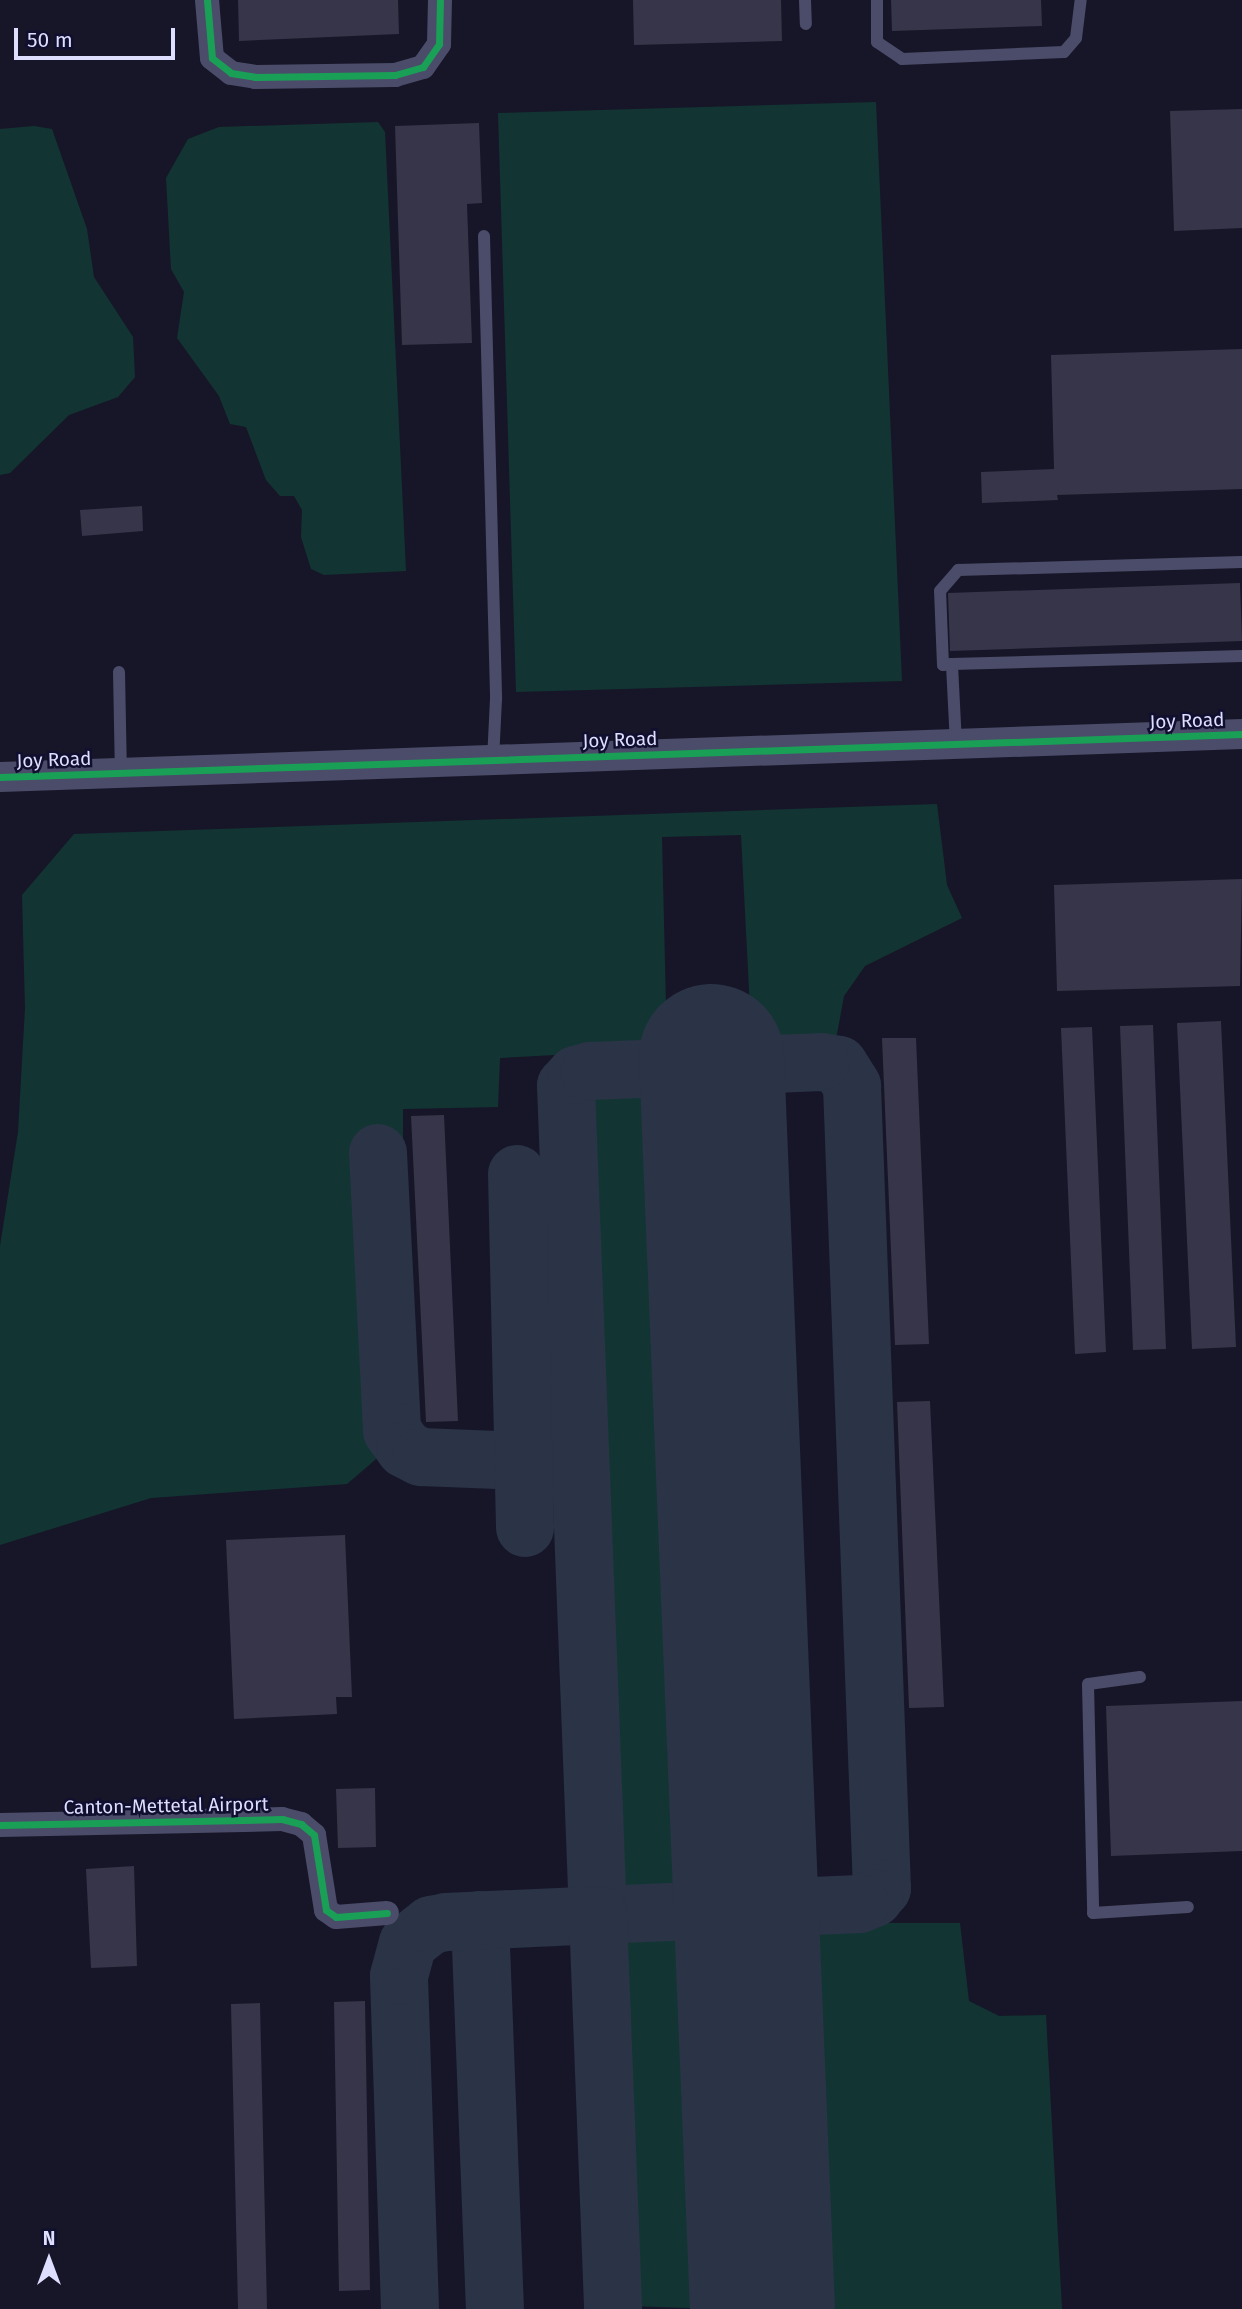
<!DOCTYPE html>
<html>
<head>
<meta charset="utf-8">
<style>
	body { margin:0 }
	#map { position:relative; width:1242px; height:2309px; overflow:hidden; background:#171628; font-family:"Fira Sans",sans-serif }
	div>[style] { position:absolute }
	[style*='--x'] { left:calc(var(--x)*1px); top:calc(var(--y)*1px); width:calc(var(--w)*1px); rotate:calc(var(--a)*1deg) }
	.green>* { inset:0; background:#123533 }
	.taxiway>* { height:58px; margin:-29px; padding:0 29px; transform-origin:29px; border-radius:29px; background:#2a3446 }
	.runway>* { height:145px; margin:-72.5px; padding:0 72.5px; transform-origin:72.5px; border-radius:72.5px; background:#2a3446 }
	.building>* { inset:0; background:#373549 }
	.service>* { height:12px; margin:-6px; padding:0 6px; transform-origin:6px; border-radius:6px; background:#4b4c69 }
	.minor>* { height:24px; margin:-12px; padding:0 12px; transform-origin:12px; border-radius:12px; background:#4b4c69 }
	.tertiary>* { height:30px; margin:-15px; padding:0 15px; transform-origin:15px; border-radius:15px; background:#4b4c69 }
	.cycleway>* { height:7px; margin:-3.5px; padding:0 3.5px; transform-origin:3.5px; border-radius:3.5px; background:#1a9f57 }
	span { translate:-50% -50%; white-space:nowrap; text-align:center; line-height:1.15; -webkit-text-stroke:5px #110f2f; paint-order:stroke }
	.street-label { font-size:19px; color:#dedeff }
	.north { position:absolute; left:14px; top:2225px; width:70px; height:70px; -webkit-text-stroke:5px #110f2f; paint-order:stroke; rotate:0deg; font-size:19px; font-weight:700; line-height:28px; text-align:center; color:#dedeff }
	.north::after { content:''; display:block; margin:auto; width:24px; height:32px; background:#dedeff; clip-path:polygon(50% 0,100% 100%,50% 72%,0 100%) }
	.scale { position:absolute; left:14px; top:28px; width:161px; height:32px; box-sizing:border-box; border:4px solid #dedeff; border-top:0; padding-left:9px; font-size:21px; line-height:24px; white-space:nowrap; color:#dedeff; -webkit-text-stroke:5px #110f2f; paint-order:stroke }
</style>
</head>
<body>
<div id="map">
	<div class="green">
		<i style="clip-path:polygon(876px 102px,902px 681px,516px 692px,498px 113px)"></i>
		<i style="clip-path:polygon(378px 122px,385px 132px,406px 571px,324px 575px,311px 569px,301px 537px,302px 510px,294px 496px,280px 496px,266px 480px,246px 427px,230px 424px,219px 396px,177px 338px,184px 292px,171px 269px,166px 178px,188px 139px,219px 127px)"></i>
		<i style="clip-path:polygon(34px 126px,52px 129px,87px 229px,94px 277px,133px 337px,135px 377px,118px 397px,69px 415px,10px 473px,0 475px,0 129px)"></i>
		<i style="clip-path:polygon(937px 804px,947px 885px,962px 918px,865px 966px,844px 996px,835px 1045px,752px 1047px,741px 835px,662px 837px,667px 1049px,500px 1058px,498px 1107px,403px 1109px,403px 1143px,364px 1145px,375px 1435px,381px 1448px,375px 1460px,347px 1484px,151px 1498px,0 1545px,0 1246px,18px 1132px,25px 1008px,22px 895px,74px 834px)"></i>
		<i style="clip-path:polygon(627px 1087px,657px 1090px,670px 1110px,700px 1863px,697px 1884px,669px 1891px,620px 1888px,608px 1828px,582px 1131px,591px 1097px)"></i>
		<i style="clip-path:polygon(816px 1923px,960px 1923px,969px 2001px,999px 2016px,1046px 2015px,1062px 2309px,802px 2309px,785px 1931px)"></i>
		<i style="clip-path:polygon(672px 1928px,705px 1935px,719px 2309px,627px 2306px,613px 1990px,622px 1937px)"></i>
	</div>
	<div class="taxiway">
		<i style="--x:821;--y:1062;--w:18;--a:9"></i>
		<i style="--x:839;--y:1065;--w:25;--a:58"></i>
		<i style="--x:852;--y:1086;--w:803;--a:87.86"></i>
		<i style="--x:882;--y:1888;--w:13;--a:129"></i>
		<i style="--x:874;--y:1898;--w:15;--a:157"></i>
		<i style="--x:860;--y:1904;--w:262;--a:177.6"></i>
		<i style="--x:598;--y:1915;--w:830;--a:-92.21"></i>
		<i style="--x:566;--y:1086;--w:15;--a:-48"></i>
		<i style="--x:576;--y:1075;--w:15;--a:-16"></i>
		<i style="--x:590;--y:1071;--w:231;--a:-2.2"></i>
		<i style="--x:378;--y:1153;--w:278;--a:87.1"></i>
		<i style="--x:392;--y:1431;--w:22;--a:54"></i>
		<i style="--x:405;--y:1449;--w:18;--a:27"></i>
		<i style="--x:421;--y:1457;--w:103;--a:2.2"></i>
		<i style="--x:517;--y:1174;--w:354;--a:88.7"></i>
		<i style="--x:480;--y:1920;--w:389;--a:87.8"></i>
		<i style="--x:410;--y:2309;--w:333;--a:-91.9"></i>
		<i style="--x:399;--y:1976;--w:34;--a:-75"></i>
		<i style="--x:408;--y:1943;--w:29;--a:-38"></i>
		<i style="--x:431;--y:1925;--w:15;--a:-11"></i>
		<i style="--x:446;--y:1922;--w:152;--a:-2.6"></i>
		<i style="--x:598;--y:1915;--w:394;--a:87.8"></i>
	</div>
	<div class="runway">
		<i style="--x:711;--y:1056;--w:1254;--a:87.67"></i>
	</div>
	<div class="building">
		<i style="clip-path:polygon(238px 0,398px 0,399px 34px,239px 41px)"></i>
		<i style="clip-path:polygon(633px 0,781px 0,782px 41px,634px 45px)"></i>
		<i style="clip-path:polygon(891px 0,1041px 0,1042px 26px,892px 31px)"></i>
		<i style="clip-path:polygon(1242px 109px,1242px 228px,1174px 231px,1170px 111px)"></i>
		<i style="clip-path:polygon(479px 123px,482px 203px,467px 204px,472px 343px,402px 345px,395px 126px)"></i>
		<i style="clip-path:polygon(1242px 349px,1242px 489px,1057px 495px,1058px 500px,982px 503px,981px 472px,1054px 469px,1051px 355px)"></i>
		<i style="clip-path:polygon(142px 506px,143px 531px,82px 536px,80px 510px)"></i>
		<i style="clip-path:polygon(1240px 583px,1242px 641px,950px 651px,948px 593px)"></i>
		<i style="clip-path:polygon(1242px 879px,1240px 986px,1057px 991px,1054px 885px)"></i>
		<i style="clip-path:polygon(1221px 1021px,1236px 1347px,1192px 1349px,1177px 1023px)"></i>
		<i style="clip-path:polygon(1153px 1025px,1166px 1349px,1133px 1350px,1120px 1026px)"></i>
		<i style="clip-path:polygon(1092px 1027px,1106px 1352px,1075px 1354px,1061px 1028px)"></i>
		<i style="clip-path:polygon(882px 1038px,916px 1038px,929px 1344px,895px 1345px)"></i>
		<i style="clip-path:polygon(444px 1115px,458px 1421px,426px 1422px,411px 1116px)"></i>
		<i style="clip-path:polygon(930px 1401px,944px 1707px,909px 1708px,897px 1402px)"></i>
		<i style="clip-path:polygon(345px 1535px,352px 1697px,336px 1697px,337px 1714px,234px 1719px,226px 1540px)"></i>
		<i style="clip-path:polygon(1242px 1701px,1242px 1851px,1111px 1856px,1106px 1706px)"></i>
		<i style="clip-path:polygon(375px 1788px,376px 1847px,338px 1848px,336px 1789px)"></i>
		<i style="clip-path:polygon(134px 1866px,137px 1966px,91px 1968px,86px 1869px)"></i>
		<i style="clip-path:polygon(365px 2001px,370px 2290px,339px 2291px,334px 2002px)"></i>
		<i style="clip-path:polygon(260px 2003px,267px 2309px,238px 2309px,231px 2004px)"></i>
	</div>
	<div class="service">
		<i style="--x:805;--y:0;--w:24;--a:88"></i>
		<i style="--x:877;--y:0;--w:42;--a:90"></i>
		<i style="--x:877;--y:42;--w:30;--a:34"></i>
		<i style="--x:902;--y:59;--w:162;--a:-2.5"></i>
		<i style="--x:1064;--y:52;--w:18;--a:-49"></i>
		<i style="--x:1076;--y:38;--w:38;--a:-83"></i>
		<i style="--x:484;--y:236;--w:463;--a:88.5"></i>
		<i style="--x:496;--y:699;--w:61;--a:92.8"></i>
		<i style="--x:952;--y:664;--w:290;--a:-1.6"></i>
		<i style="--x:119;--y:672;--w:101;--a:88.9"></i>
		<i style="--x:956;--y:744;--w:80;--a:-92.9"></i>
		<i style="--x:952;--y:664;--w:9;--a:174"></i>
		<i style="--x:943;--y:665;--w:74;--a:-92.3"></i>
		<i style="--x:940;--y:591;--w:28;--a:-49"></i>
		<i style="--x:958;--y:570;--w:284;--a:-1.6"></i>
		<i style="--x:1140;--y:1677;--w:52;--a:172.3"></i>
		<i style="--x:1088;--y:1684;--w:229;--a:88.7"></i>
		<i style="--x:1093;--y:1913;--w:95;--a:-3.6"></i>
	</div>
	<div class="minor">
		<i style="--x:207;--y:0;--w:58;--a:85.1"></i>
		<i style="--x:212;--y:58;--w:24;--a:38"></i>
		<i style="--x:231;--y:73;--w:24;--a:9"></i>
		<i style="--x:255;--y:77;--w:140;--a:-0.8"></i>
		<i style="--x:395;--y:75;--w:29;--a:-16"></i>
		<i style="--x:423;--y:67;--w:28;--a:-55"></i>
		<i style="--x:439;--y:44;--w:44;--a:-88.7"></i>
		<i style="--x:0;--y:1825;--w:282;--a:-1.2"></i>
		<i style="--x:282;--y:1819;--w:20;--a:15"></i>
		<i style="--x:301;--y:1824;--w:17;--a:40"></i>
		<i style="--x:314;--y:1835;--w:76;--a:80.9"></i>
		<i style="--x:326;--y:1910;--w:12;--a:35"></i>
		<i style="--x:336;--y:1917;--w:51;--a:-4.5"></i>
	</div>
	<div class="tertiary">
		<i style="--x:0;--y:777;--w:1243;--a:-1.98"></i>
	</div>
	<div class="cycleway">
		<i style="--x:207;--y:0;--w:58;--a:85.1"></i>
		<i style="--x:212;--y:58;--w:24;--a:38"></i>
		<i style="--x:231;--y:73;--w:24;--a:9"></i>
		<i style="--x:255;--y:77;--w:140;--a:-0.8"></i>
		<i style="--x:395;--y:75;--w:29;--a:-16"></i>
		<i style="--x:423;--y:67;--w:28;--a:-55"></i>
		<i style="--x:439;--y:44;--w:44;--a:-88.7"></i>
		<i style="--x:0;--y:777;--w:1243;--a:-1.98"></i>
		<i style="--x:0;--y:1825;--w:282;--a:-1.2"></i>
		<i style="--x:282;--y:1819;--w:20;--a:15"></i>
		<i style="--x:301;--y:1824;--w:17;--a:40"></i>
		<i style="--x:314;--y:1835;--w:76;--a:80.9"></i>
		<i style="--x:326;--y:1910;--w:12;--a:35"></i>
		<i style="--x:336;--y:1917;--w:51;--a:-4.5"></i>
	</div>
	<div class="street-label">
		<span style="left:1187px;top:721px;rotate:-2deg">Joy Road</span>
		<span style="left:620px;top:740px;rotate:-2deg">Joy Road</span>
		<span style="left:54px;top:760px;rotate:-2deg">Joy Road</span>
		<span style="left:166px;top:1806px;rotate:-1deg">Canton-Mettetal Airport</span>
	</div>
	<div class="north">N</div>
	<div class="scale">50 m</div>
</div>
</body>
</html>
